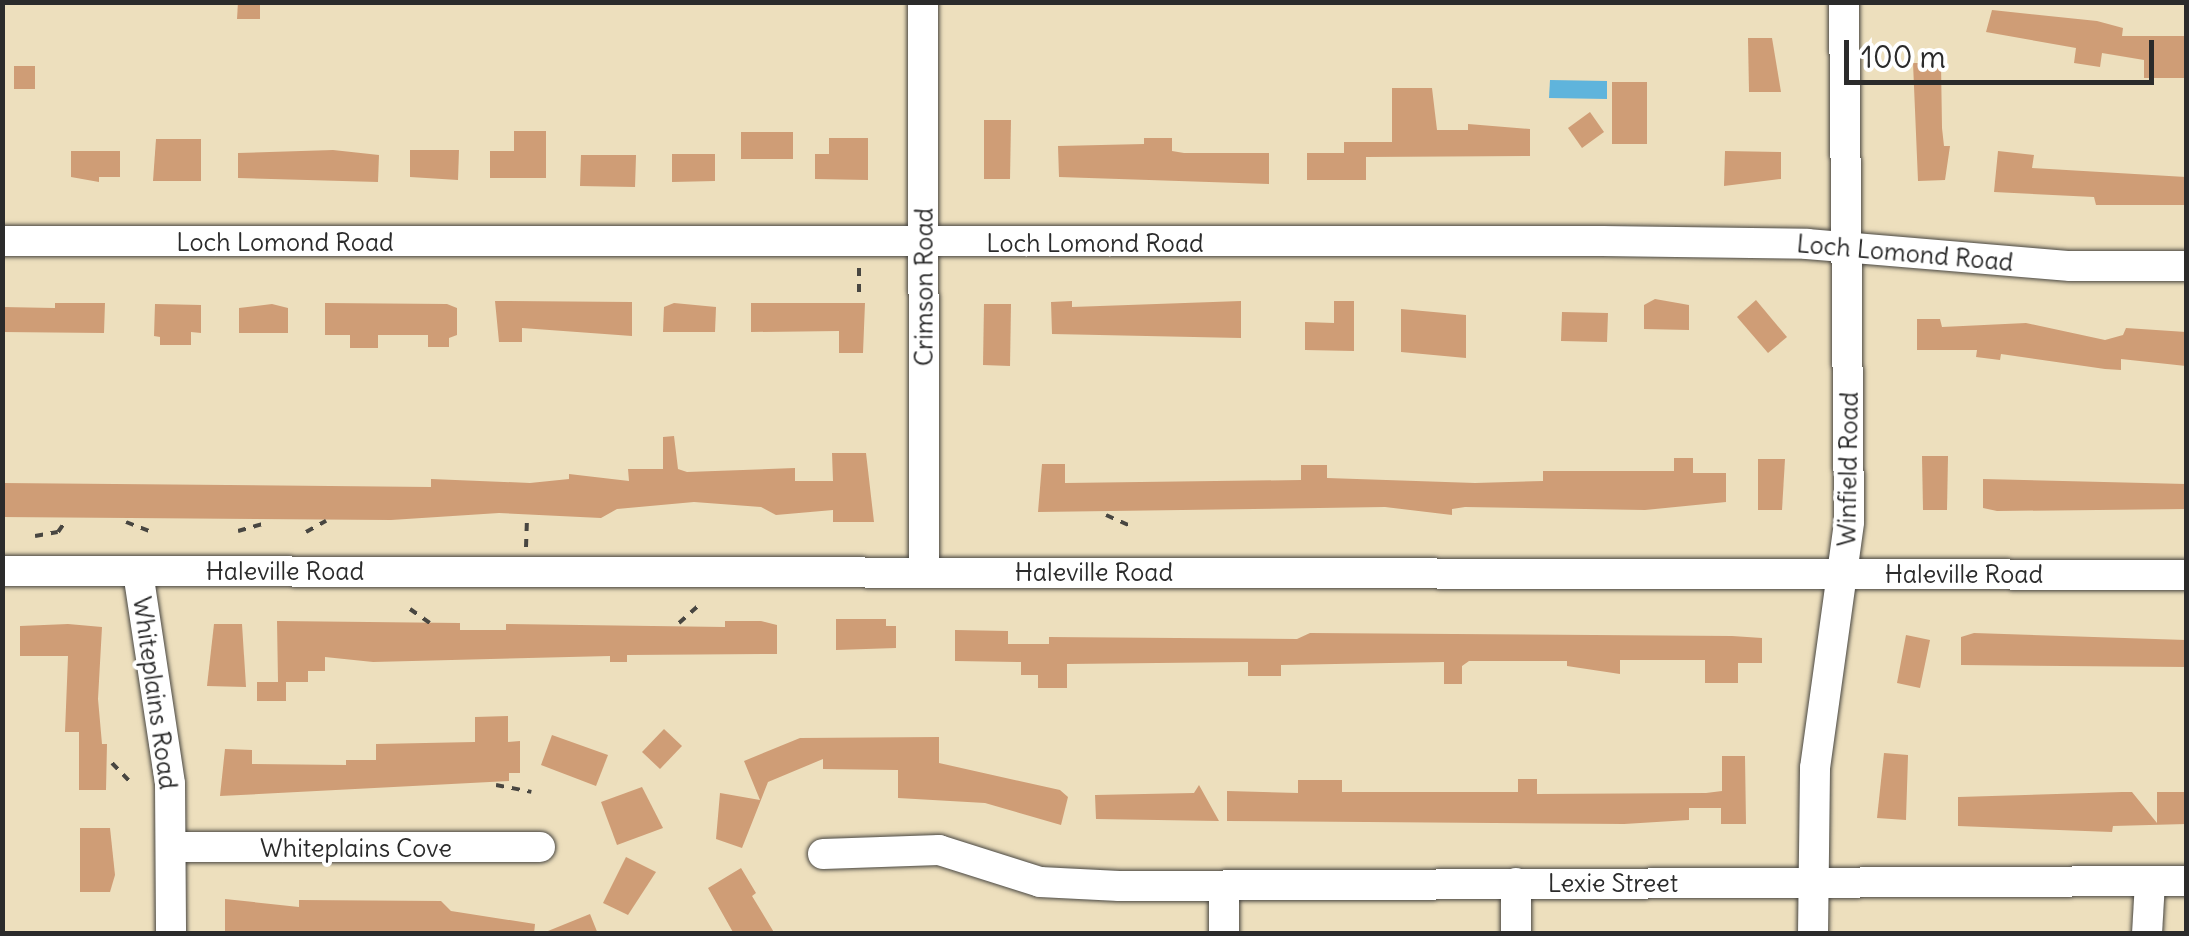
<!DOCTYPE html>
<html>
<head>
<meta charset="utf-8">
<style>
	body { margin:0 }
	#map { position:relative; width:2189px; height:936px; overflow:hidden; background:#eddfbd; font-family:Delius,sans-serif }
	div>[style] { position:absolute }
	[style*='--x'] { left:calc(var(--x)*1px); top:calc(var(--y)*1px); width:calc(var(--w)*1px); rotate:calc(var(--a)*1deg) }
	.water>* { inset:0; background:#5fb4dc }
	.building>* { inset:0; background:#cf9d76 }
	.path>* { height:4px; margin-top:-2px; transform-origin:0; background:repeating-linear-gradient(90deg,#484641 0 8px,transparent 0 16px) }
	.roads { filter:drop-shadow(0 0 2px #484641) drop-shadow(0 0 2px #484641) }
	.minor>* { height:30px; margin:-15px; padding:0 15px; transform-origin:15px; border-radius:15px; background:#fff }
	span { translate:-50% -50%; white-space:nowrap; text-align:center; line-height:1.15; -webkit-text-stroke:8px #fff; paint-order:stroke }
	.street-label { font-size:25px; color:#2b2b2b }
	.frame { position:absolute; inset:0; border:5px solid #2b2b2b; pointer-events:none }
	.scale { position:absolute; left:1844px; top:40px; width:310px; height:45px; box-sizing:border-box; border:5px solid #2b2b2b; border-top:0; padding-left:12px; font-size:30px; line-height:35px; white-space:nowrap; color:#2b2b2b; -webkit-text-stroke:8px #fff; paint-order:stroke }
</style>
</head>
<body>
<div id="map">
	<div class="water">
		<i style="clip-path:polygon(1550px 80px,1607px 81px,1607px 99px,1549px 98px)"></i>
	</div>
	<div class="building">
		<i style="clip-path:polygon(238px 2px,260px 2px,260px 19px,237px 19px)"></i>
		<i style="clip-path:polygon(1992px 10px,2097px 21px,2123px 28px,2122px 36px,2186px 36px,2186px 78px,2144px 78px,2144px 60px,2102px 53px,2100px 67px,2074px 63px,2076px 48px,1986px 32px)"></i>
		<i style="clip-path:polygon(1748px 38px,1772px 38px,1781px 92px,1749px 92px)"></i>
		<i style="clip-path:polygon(1913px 63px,1941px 63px,1942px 128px,1944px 146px,1950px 146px,1945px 180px,1918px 181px)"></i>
		<i style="clip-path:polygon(14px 66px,35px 66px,35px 89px,14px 89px)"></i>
		<i style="clip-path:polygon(1612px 82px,1647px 82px,1647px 144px,1612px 144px)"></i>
		<i style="clip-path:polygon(1392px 88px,1432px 88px,1437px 130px,1468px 130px,1468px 124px,1530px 129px,1530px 156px,1366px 157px,1366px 180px,1307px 180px,1307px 153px,1344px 153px,1344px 142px,1392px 142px)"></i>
		<i style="clip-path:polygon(1590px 112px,1604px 132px,1582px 148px,1568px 128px)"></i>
		<i style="clip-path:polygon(984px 120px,1011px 120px,1010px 179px,984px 179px)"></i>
		<i style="clip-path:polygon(514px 131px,546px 131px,546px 178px,490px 178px,490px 151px,514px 151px)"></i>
		<i style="clip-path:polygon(741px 132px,793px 132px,793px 159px,741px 159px)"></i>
		<i style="clip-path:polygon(829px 138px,868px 138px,868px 180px,815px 179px,815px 154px,829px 154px)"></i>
		<i style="clip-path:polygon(1144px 138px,1172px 138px,1172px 151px,1184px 153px,1269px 153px,1269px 184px,1059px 177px,1058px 146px,1144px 144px)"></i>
		<i style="clip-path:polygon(156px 139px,201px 139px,201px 181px,153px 181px)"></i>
		<i style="clip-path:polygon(333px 150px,379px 155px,378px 182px,238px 178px,238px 153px)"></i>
		<i style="clip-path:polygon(410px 150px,459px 150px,458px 180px,410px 177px)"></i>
		<i style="clip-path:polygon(71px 151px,120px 151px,120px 177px,99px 177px,99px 182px,71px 177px)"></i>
		<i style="clip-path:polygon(1725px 151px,1781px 152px,1781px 179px,1724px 186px)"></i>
		<i style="clip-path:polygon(1998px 151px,2034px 155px,2032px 168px,2186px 177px,2186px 205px,2096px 205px,2094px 197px,1994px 192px)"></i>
		<i style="clip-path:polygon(672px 154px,715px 154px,715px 181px,672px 182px)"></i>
		<i style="clip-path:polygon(581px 155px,636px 155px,635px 187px,580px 186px)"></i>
		<i style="clip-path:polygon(1655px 299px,1689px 305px,1689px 330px,1644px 329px,1644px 305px)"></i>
		<i style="clip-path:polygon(1756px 300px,1787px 337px,1768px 353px,1737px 317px)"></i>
		<i style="clip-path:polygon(495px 301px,632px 302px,632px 336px,522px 328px,522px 342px,499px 342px)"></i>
		<i style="clip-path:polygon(1072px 301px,1072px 307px,1241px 301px,1241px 338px,1052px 334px,1051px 302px)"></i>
		<i style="clip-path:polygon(1334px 301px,1354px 301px,1354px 351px,1305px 350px,1305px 322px,1334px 323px)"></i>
		<i style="clip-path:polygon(55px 303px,105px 303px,104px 333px,2px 332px,2px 307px,55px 308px)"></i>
		<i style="clip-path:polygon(325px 303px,447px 304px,457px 308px,457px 335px,449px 338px,449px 347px,428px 347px,428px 335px,378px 335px,378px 348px,350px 348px,350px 335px,325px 335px)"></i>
		<i style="clip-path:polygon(674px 303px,716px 307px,715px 332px,663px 332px,664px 307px)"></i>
		<i style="clip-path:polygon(751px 303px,865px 303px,863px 353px,839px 353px,839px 331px,751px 332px)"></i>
		<i style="clip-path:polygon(155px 304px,201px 305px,201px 333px,191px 332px,191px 345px,160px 345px,160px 337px,154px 336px)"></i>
		<i style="clip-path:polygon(272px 304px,288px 308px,288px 333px,239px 333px,239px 308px)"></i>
		<i style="clip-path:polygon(984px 304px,1011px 304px,1010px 366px,983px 365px)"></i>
		<i style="clip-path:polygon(1401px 309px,1466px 315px,1466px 358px,1401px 352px)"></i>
		<i style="clip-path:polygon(1562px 312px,1608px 313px,1607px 342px,1561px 341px)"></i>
		<i style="clip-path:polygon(1917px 319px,1940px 319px,1942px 327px,2026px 323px,2105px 340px,2123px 335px,2126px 328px,2186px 332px,2186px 366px,2121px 359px,2121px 370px,2105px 369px,2001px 354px,2000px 360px,1976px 357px,1977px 350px,1917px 350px)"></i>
		<i style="clip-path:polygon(674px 436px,678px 469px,687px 472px,795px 468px,795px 481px,833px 481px,832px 453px,866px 453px,874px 522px,833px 522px,833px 510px,776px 515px,761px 507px,694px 502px,617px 509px,601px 518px,499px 513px,391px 520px,2px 517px,2px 483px,431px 487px,431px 479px,530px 483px,569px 479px,569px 474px,629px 481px,628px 469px,663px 469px,663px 437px)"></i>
		<i style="clip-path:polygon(1922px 456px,1948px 456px,1947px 510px,1923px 510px)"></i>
		<i style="clip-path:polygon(1674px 458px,1693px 458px,1693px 473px,1726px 473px,1726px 502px,1645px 510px,1465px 507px,1452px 509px,1452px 515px,1385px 507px,1038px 512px,1042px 464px,1065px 464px,1065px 483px,1301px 480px,1301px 465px,1327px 465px,1327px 478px,1475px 483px,1543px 481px,1543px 471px,1674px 471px)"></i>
		<i style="clip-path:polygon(1758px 459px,1785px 459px,1782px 510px,1758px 510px)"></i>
		<i style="clip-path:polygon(1983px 479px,2186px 484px,2186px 509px,1997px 511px,1983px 508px)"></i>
		<i style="clip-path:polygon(836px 619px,886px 619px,886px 626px,896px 626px,896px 648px,836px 650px)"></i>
		<i style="clip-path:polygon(277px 621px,460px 623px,460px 630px,506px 630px,506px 624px,725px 627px,725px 621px,761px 621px,777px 625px,777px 654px,627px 655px,627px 662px,610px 662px,610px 656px,373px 662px,325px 657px,325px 671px,308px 671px,308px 682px,278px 682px)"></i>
		<i style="clip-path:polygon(68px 624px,102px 627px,98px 699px,102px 744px,107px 744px,106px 790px,79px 790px,79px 732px,65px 732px,68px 656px,20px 656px,20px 626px)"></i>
		<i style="clip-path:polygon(214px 624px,242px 624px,246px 687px,207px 686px)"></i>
		<i style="clip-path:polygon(955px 630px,1008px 631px,1008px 644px,1049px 644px,1049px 637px,1297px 639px,1310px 633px,1732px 636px,1762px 638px,1762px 663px,1738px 663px,1738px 683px,1705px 683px,1705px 660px,1620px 660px,1620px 674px,1567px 666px,1567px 661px,1469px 661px,1462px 666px,1462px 684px,1444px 684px,1444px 662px,1281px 665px,1281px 676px,1248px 676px,1248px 662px,1067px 664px,1067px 688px,1038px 688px,1038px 675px,1021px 675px,1021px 662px,955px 661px)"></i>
		<i style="clip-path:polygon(1974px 633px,2186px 640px,2186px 667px,1961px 665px,1961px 637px)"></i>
		<i style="clip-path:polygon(1906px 635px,1930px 640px,1920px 688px,1897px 683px)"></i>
		<i style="clip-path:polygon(257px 682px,286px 682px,286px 701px,257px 701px)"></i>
		<i style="clip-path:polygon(508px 716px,508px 742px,520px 741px,520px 773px,509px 773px,509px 781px,220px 796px,225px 749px,252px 750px,252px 764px,346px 765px,346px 760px,376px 760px,376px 744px,475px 742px,475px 717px)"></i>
		<i style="clip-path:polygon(664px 729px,682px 746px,660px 769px,642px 752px)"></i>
		<i style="clip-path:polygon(552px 735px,608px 755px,596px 786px,541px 765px)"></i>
		<i style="clip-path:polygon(939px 737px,939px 763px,1060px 790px,1068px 797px,1061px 825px,985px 803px,898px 798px,898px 770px,823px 769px,823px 759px,768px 782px,742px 848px,716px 839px,720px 793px,760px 800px,744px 761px,800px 738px)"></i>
		<i style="clip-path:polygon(1884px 753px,1908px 755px,1906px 820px,1877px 818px)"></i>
		<i style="clip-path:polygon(1722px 756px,1745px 756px,1746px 824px,1721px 824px,1721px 808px,1689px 808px,1689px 820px,1624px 824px,1227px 821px,1227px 791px,1298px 793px,1298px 780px,1342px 780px,1342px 792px,1518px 792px,1518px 779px,1537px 779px,1537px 794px,1706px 793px,1722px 791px)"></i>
		<i style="clip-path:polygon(1199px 785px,1219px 821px,1096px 819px,1095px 795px,1194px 793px)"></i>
		<i style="clip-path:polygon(642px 787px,663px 828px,617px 845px,601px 802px)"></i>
		<i style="clip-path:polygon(2122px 792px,2132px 792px,2157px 823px,2157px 792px,2186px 792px,2186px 824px,2113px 826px,2112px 832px,1958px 826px,1958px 797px)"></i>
		<i style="clip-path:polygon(80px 828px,110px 828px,115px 875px,110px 892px,80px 892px)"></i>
		<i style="clip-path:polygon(626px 857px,656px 872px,628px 915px,603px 903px)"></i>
		<i style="clip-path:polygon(741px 868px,756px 893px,752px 896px,775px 934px,734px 934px,708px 888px)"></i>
		<i style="clip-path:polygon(225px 899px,299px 907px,299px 900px,441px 901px,451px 911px,535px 924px,534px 934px,225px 934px)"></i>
		<i style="clip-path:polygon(590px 914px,598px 934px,543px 934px,543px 933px)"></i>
	</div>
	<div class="path">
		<i style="--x:859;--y:268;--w:30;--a:90"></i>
		<i style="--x:1106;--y:515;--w:30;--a:24"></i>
		<i style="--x:126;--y:522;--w:28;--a:21"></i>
		<i style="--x:238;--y:531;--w:26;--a:-16"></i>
		<i style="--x:306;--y:532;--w:23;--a:-29"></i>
		<i style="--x:35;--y:536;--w:23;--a:-10"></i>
		<i style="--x:58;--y:532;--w:12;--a:-55"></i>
		<i style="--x:526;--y:547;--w:26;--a:-88"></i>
		<i style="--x:410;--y:609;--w:24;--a:35"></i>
		<i style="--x:679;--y:623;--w:30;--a:-42"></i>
		<i style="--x:112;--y:763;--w:30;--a:46"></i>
		<i style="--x:496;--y:785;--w:36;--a:11"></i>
	</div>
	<div class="roads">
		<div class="minor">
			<i style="--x:923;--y:2;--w:569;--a:89.9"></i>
			<i style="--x:2;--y:241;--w:1600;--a:0"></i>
			<i style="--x:1602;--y:241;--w:205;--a:0.8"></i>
			<i style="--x:1807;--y:244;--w:264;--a:4.8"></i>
			<i style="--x:2070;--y:266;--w:116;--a:0"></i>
			<i style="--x:2;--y:571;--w:2184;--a:0.1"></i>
			<i style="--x:138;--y:572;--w:214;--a:81.4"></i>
			<i style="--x:170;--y:784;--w:150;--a:89.6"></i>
			<i style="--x:172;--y:847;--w:368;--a:0"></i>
			<i style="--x:823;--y:854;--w:116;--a:-2"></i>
			<i style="--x:939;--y:850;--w:106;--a:17.6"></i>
			<i style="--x:1040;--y:882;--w:79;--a:2.9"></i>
			<i style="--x:1119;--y:886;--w:1067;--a:-0.27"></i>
			<i style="--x:1516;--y:883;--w:51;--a:90"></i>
			<i style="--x:1224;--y:886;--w:48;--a:90"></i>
			<i style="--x:1813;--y:934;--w:166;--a:-89.3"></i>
			<i style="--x:1815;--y:768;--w:248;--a:-82.1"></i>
			<i style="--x:1849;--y:522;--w:520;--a:-90.55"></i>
			<i style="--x:2147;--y:934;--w:52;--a:-86.7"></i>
		</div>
	</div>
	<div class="street-label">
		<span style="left:285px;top:242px">Loch Lomond Road</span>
		<span style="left:1095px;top:243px">Loch Lomond Road</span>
		<span style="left:1905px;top:253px;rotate:5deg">Loch Lomond Road</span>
		<span style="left:924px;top:287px;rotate:-90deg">Crimson Road</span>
		<span style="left:1848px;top:469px;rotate:-89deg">Winfield Road</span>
		<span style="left:285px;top:571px">Haleville Road</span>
		<span style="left:1094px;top:572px">Haleville Road</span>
		<span style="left:1964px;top:574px">Haleville Road</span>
		<span style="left:155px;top:693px;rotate:82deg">Whiteplains Road</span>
		<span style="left:356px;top:848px">Whiteplains Cove</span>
		<span style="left:1613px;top:883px">Lexie Street</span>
	</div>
	<div class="frame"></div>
	<div class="scale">100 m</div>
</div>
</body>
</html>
